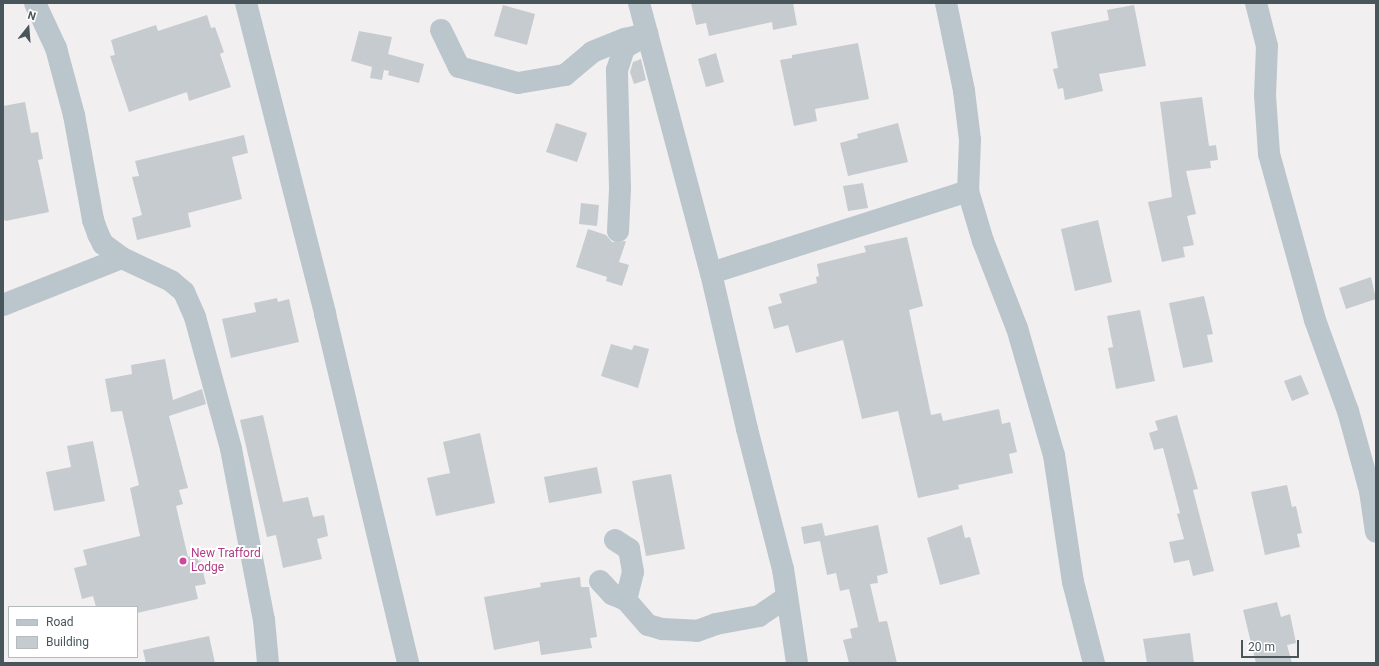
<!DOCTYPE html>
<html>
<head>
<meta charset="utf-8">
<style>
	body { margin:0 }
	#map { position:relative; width:1379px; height:666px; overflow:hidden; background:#f2eff0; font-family:Roboto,sans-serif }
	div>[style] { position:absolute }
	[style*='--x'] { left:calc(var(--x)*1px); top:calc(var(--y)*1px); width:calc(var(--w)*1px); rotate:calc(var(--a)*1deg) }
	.building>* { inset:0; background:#c6cbcf }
	.minor>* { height:22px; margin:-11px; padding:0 11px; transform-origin:11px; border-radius:11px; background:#bbc6cc }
	.dots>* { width:11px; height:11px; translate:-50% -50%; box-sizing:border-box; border:2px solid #fff; border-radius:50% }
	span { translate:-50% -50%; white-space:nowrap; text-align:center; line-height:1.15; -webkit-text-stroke:4px #fff; paint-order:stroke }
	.hotel-label { font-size:12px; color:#b23c85 }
	.left { translate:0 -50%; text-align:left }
	.frame { position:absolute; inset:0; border:4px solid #48565c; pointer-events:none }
	.legend { position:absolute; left:8px; top:606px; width:130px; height:52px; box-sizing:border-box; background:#fff; border:1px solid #b6bbbe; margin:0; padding:5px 7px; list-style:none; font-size:12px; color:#48565c }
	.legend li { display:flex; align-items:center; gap:8px; height:20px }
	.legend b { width:20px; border:1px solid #b6bbbe }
	.north { position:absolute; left:8px; top:8px; width:40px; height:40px; -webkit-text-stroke:3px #fff; paint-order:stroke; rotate:17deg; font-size:11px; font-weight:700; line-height:16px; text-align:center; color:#48565c }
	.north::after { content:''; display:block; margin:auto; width:14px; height:18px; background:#48565c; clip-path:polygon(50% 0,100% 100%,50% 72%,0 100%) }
	.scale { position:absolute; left:1241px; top:640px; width:58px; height:18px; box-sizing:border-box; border:2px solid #48565c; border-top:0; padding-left:5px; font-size:12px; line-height:14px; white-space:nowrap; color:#48565c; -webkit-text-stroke:3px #fff; paint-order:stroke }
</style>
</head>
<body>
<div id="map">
	<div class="building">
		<i style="clip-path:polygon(691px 3px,793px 3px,797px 25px,773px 30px,772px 22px,709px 36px,706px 23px,696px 25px)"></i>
		<i style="clip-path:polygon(503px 5px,535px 14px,527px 45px,494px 36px)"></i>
		<i style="clip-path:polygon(1134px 5px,1146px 66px,1099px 74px,1103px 91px,1065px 100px,1063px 88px,1058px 89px,1053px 69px,1058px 68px,1051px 32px,1109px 20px,1107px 10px)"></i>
		<i style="clip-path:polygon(207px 15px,211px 28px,215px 27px,224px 52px,220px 54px,231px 87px,189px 101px,187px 92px,129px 112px,110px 56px,115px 55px,111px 40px,156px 25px,158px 31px)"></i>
		<i style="clip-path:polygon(359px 31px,392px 37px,388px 54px,424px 64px,419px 83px,388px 75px,389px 71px,384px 70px,382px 80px,370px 78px,372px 67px,351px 61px)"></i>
		<i style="clip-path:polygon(858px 43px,869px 99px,815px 109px,817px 121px,794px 126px,780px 60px,792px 58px,792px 55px)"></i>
		<i style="clip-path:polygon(716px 53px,724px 82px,706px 87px,698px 59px)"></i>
		<i style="clip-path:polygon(641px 59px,646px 80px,634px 84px,630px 72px,633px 62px)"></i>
		<i style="clip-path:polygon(1202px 97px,1209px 146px,1216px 145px,1218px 160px,1210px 161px,1211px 168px,1186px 171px,1196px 214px,1187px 216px,1194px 245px,1183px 247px,1185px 257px,1162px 262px,1148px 202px,1172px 197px,1160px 102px)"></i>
		<i style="clip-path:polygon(25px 102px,31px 133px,38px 132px,43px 159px,38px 160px,49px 212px,6px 221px,3px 219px,3px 106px)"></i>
		<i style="clip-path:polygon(556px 123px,587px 133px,577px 162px,546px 152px)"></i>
		<i style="clip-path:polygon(898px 123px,908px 162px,848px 176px,840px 143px,858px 138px,857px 134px)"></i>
		<i style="clip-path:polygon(244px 135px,248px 153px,232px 157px,242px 199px,188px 213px,191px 227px,137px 240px,132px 218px,142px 215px,132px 177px,139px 176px,135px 161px)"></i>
		<i style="clip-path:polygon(863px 183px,868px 208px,848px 211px,843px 186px)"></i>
		<i style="clip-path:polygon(581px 203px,599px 205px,597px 226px,579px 224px)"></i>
		<i style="clip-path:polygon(1098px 220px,1112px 282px,1075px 291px,1061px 229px)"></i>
		<i style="clip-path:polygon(588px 229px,606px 235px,612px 242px,626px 241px,619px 262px,629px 265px,622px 286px,606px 281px,607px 277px,576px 267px)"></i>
		<i style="clip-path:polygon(907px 237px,923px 306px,909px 310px,931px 415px,941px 413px,943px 421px,999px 409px,1002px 424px,1010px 422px,1017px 452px,1009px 454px,1013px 473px,958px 485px,959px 489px,918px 498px,898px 411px,862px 419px,843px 340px,796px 353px,788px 325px,774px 329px,768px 307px,782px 303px,779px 294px,817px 283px,816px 277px,819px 276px,817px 264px,866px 252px,864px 246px)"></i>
		<i style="clip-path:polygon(1371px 277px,1376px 299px,1346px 309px,1339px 288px)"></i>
		<i style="clip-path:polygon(1204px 296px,1213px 334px,1207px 335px,1213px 362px,1183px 368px,1169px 303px)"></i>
		<i style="clip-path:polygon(277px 298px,278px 302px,289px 299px,299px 342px,231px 358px,222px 319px,256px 312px,254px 303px)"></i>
		<i style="clip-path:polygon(1140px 310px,1155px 381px,1116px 389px,1108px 348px,1113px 347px,1107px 316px)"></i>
		<i style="clip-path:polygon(611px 344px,632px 350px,634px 345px,649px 349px,638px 388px,601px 376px)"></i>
		<i style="clip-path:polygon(165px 359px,173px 400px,202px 389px,206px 404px,169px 416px,188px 488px,179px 490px,183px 504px,176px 506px,188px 557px,199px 555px,206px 584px,195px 586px,198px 599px,137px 613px,137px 607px,96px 607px,93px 596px,82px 599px,74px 568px,87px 565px,83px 550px,140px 536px,130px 488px,139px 485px,122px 411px,111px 412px,105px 379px,132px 374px,131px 365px)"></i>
		<i style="clip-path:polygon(1301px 375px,1309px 394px,1292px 401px,1284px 381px)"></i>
		<i style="clip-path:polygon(263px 415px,283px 502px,308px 497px,313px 517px,324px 515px,328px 536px,317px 539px,322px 559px,283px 568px,276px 535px,267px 537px,240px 420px)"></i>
		<i style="clip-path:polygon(1177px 415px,1198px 489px,1193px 490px,1214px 571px,1193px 576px,1189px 560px,1174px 563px,1169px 542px,1184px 539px,1177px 514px,1180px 513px,1163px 448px,1154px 450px,1149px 433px,1158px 430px,1155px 421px)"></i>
		<i style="clip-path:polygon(480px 433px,495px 503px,436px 516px,427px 478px,450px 473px,443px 442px)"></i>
		<i style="clip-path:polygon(93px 441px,105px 501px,54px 511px,46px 472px,71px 467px,67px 446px)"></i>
		<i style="clip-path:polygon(597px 467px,602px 493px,549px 503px,544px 477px)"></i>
		<i style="clip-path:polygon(671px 474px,685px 549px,646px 556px,632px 481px)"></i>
		<i style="clip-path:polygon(1287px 485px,1292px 507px,1296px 506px,1302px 533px,1297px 534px,1300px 547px,1265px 555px,1251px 492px)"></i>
		<i style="clip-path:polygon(822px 523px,825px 536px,878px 525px,888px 573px,877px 576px,878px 583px,870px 584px,879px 622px,887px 621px,897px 663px,849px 663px,843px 640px,852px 638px,850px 629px,858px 627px,849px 589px,840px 591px,836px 573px,827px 575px,820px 541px,804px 544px,801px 527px)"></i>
		<i style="clip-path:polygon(962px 525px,965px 538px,970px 537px,980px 574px,940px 585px,927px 538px)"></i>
		<i style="clip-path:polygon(580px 577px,581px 587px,589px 587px,597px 637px,590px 638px,592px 648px,541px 655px,539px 641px,494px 650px,484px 597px,541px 587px,540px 583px)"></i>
		<i style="clip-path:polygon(1277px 602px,1281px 617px,1290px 614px,1296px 643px,1287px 645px,1292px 663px,1256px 663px,1243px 610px)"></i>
		<i style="clip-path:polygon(1190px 633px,1194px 663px,1147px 663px,1143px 639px)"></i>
		<i style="clip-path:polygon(209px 636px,215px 663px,146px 663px,143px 650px)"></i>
	</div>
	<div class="minor">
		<i style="--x:35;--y:3;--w:50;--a:65"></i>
		<i style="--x:56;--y:48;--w:69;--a:75"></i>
		<i style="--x:74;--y:115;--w:107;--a:79.7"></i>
		<i style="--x:93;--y:220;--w:15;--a:70"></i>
		<i style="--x:98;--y:234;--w:11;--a:63"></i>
		<i style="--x:103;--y:244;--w:24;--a:36"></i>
		<i style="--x:122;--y:258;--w:54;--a:25.1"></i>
		<i style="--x:171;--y:281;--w:17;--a:40"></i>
		<i style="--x:184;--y:292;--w:27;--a:66"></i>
		<i style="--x:195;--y:317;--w:137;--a:74.7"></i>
		<i style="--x:231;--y:449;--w:174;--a:79.1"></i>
		<i style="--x:264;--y:620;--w:43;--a:84.7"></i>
		<i style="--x:246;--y:3;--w:321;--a:75.7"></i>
		<i style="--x:325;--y:314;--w:359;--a:76.6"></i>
		<i style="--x:639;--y:3;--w:279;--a:75.1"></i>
		<i style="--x:711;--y:273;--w:160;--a:77"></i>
		<i style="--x:747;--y:429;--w:145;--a:75.6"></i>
		<i style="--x:783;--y:569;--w:95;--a:81.5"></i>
		<i style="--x:946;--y:3;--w:90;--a:78.4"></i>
		<i style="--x:964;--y:91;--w:49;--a:83"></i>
		<i style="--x:970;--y:140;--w:51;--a:92.2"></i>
		<i style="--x:968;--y:191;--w:52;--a:73.3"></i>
		<i style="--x:983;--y:241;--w:93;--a:68.7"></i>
		<i style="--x:1017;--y:328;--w:132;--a:73.8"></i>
		<i style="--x:1054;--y:455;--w:128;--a:81.5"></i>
		<i style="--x:1073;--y:582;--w:84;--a:75.5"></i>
		<i style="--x:1256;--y:3;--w:44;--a:75.7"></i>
		<i style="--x:1267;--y:46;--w:49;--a:92.3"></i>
		<i style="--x:1265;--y:95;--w:59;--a:86.1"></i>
		<i style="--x:1269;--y:154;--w:172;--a:74.5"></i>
		<i style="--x:1315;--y:320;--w:97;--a:70.1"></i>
		<i style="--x:1348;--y:411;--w:83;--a:74.6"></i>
		<i style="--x:1370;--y:491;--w:41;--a:81.7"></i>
		<i style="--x:441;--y:30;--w:41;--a:64.1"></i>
		<i style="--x:459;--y:67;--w:61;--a:15.2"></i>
		<i style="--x:518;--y:83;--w:48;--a:-9.7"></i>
		<i style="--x:565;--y:75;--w:35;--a:-40"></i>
		<i style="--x:592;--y:52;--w:35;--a:-22"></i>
		<i style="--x:625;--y:39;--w:23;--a:-13"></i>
		<i style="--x:618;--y:231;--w:43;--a:-87.3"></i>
		<i style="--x:620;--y:188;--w:118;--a:-91.5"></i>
		<i style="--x:617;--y:70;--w:23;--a:-72"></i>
		<i style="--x:624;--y:48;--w:20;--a:-30"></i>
		<i style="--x:711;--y:273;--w:270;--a:-17.7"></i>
		<i style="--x:3;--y:305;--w:128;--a:-21.6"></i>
		<i style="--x:615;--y:540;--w:17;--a:33"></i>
		<i style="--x:629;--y:549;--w:23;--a:80"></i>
		<i style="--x:633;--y:572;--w:29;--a:104"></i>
		<i style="--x:626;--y:600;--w:33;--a:49"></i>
		<i style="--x:648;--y:625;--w:15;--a:16"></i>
		<i style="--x:662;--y:629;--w:35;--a:3"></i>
		<i style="--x:697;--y:631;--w:20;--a:-20"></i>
		<i style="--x:716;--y:624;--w:44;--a:-10.5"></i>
		<i style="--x:759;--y:616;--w:34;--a:-34"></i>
		<i style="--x:600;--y:581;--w:18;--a:47"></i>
		<i style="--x:612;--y:594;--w:15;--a:23"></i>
	</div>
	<div class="dots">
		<i style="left:183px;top:561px;background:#d1479c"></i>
	</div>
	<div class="hotel-label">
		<span class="left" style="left:191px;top:561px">New Trafford<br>Lodge</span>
	</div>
	<div class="frame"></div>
	<ul class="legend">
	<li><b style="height:5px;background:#bbc6cc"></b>Road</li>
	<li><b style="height:11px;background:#c6cbcf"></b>Building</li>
	</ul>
	<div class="north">N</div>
	<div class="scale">20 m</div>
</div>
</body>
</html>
